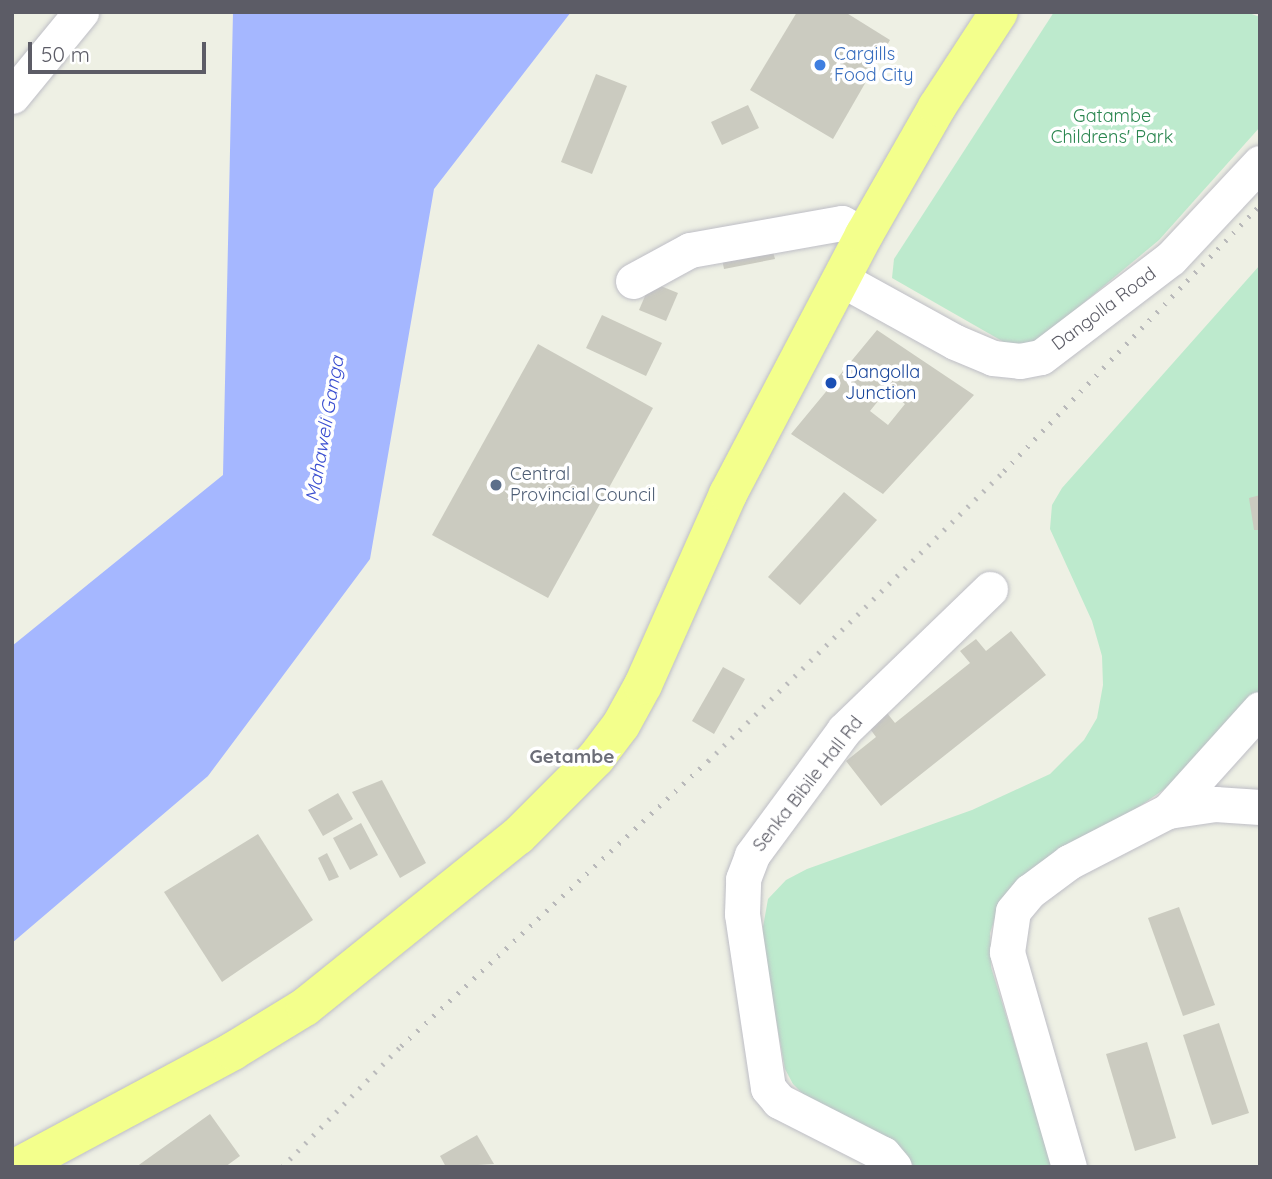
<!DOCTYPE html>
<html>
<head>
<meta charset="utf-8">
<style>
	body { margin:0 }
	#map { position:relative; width:1272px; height:1179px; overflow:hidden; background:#eef0e4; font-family:Quicksand,sans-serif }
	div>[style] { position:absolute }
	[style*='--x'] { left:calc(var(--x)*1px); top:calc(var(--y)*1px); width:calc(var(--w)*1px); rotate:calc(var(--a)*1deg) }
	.green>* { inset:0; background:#bdeacd }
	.water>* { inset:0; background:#a5b7ff }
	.building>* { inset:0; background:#cbcbc0 }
	.roads { filter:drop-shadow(0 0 2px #bebec6) drop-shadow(0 0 2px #bebec6) }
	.minor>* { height:35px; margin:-17.5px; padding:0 17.5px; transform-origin:17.5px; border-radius:17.5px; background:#fff }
	.highway>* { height:38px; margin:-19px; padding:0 19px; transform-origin:19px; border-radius:19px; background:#f3ff8c }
	.rail>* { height:5px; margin-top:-2.5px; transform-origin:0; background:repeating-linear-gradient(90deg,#b9b9ba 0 2px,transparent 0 11px) }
	.dots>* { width:19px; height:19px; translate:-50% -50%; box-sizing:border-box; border:4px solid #fff; border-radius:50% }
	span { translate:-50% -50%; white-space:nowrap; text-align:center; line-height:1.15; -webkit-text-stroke:7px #fff; paint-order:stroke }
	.shop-label { font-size:18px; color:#366cbe }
	.left { translate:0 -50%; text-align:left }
	.park-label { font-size:18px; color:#2b8650 }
	.street-label { font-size:18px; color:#5c5c66 }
	.transit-label { font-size:18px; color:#164399 }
	.service-label { font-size:18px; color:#4e5e75 }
	.water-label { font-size:19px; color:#394dd0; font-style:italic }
	.neighbourhood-label { font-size:19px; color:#6c6e78; font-weight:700 }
	.frame { position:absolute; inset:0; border:14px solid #5c5c66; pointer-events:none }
	.scale { position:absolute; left:28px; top:42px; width:178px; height:32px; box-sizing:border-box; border:4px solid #5c5c66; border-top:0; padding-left:9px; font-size:21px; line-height:24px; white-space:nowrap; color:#5c5c66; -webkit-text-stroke:5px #fff; paint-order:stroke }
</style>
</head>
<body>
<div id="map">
	<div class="green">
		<i style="clip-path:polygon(1054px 12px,1246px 12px,1260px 17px,1260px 127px,1159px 240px,1039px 340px,1016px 349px,892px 278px,894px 259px)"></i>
		<i style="clip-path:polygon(1260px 265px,1260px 696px,1179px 779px,1000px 903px,990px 933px,991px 967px,1053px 1167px,915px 1167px,900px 1151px,809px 1100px,793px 1084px,785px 1069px,761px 938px,768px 899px,786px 880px,807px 869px,972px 810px,1050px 774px,1084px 740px,1097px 718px,1103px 685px,1102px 656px,1092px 621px,1050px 529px,1052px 505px,1062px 488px)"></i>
	</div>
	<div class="water">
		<i style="clip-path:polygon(233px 12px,571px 12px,434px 189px,370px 559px,208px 776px,12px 943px,12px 646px,223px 475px)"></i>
	</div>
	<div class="building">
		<i style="clip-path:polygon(797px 12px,845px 12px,890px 40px,833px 139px,750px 90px)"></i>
		<i style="clip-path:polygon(596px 74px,627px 86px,592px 174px,561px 162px)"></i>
		<i style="clip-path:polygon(748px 105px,759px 128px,722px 145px,711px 122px)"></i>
		<i style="clip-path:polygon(771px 244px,775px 259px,724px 269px,721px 254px)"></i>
		<i style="clip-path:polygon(651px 282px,678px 293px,666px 321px,639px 310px)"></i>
		<i style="clip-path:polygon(602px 315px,662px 343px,646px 376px,586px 348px)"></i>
		<i style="clip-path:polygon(evenodd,877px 330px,974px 395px,883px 494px,791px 434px,877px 330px,887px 390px,905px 404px,888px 425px,870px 411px,887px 390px)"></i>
		<i style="clip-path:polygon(538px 344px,653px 408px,548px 598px,432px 535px)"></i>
		<i style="clip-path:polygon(844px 492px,877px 520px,800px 605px,768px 577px)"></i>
		<i style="clip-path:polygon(1260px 495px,1260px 530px,1254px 530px,1249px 498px)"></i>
		<i style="clip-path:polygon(1011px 631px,1046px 675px,881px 806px,846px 761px,876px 737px,865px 722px,883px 708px,895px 723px,970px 663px,960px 651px,976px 639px,986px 651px)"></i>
		<i style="clip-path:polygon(723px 667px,745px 679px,714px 734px,692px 721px)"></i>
		<i style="clip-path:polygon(382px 780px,426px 863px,400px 878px,352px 792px)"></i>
		<i style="clip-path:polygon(338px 793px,353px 819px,323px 836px,308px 810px)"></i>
		<i style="clip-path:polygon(361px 823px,378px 855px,350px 870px,333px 838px)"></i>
		<i style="clip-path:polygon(258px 834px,313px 920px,222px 982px,164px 892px)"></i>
		<i style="clip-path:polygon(327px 853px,339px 877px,329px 881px,318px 858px)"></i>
		<i style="clip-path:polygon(1179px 907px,1215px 1005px,1183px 1016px,1148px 918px)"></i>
		<i style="clip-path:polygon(1219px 1023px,1249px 1113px,1212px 1125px,1183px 1035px)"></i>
		<i style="clip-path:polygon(1147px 1042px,1176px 1138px,1135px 1151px,1106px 1054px)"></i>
		<i style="clip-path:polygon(210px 1114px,240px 1156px,225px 1167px,136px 1167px)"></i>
		<i style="clip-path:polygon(477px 1135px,494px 1164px,446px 1167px,440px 1156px)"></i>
	</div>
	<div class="roads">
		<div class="minor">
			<i style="--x:12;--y:96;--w:109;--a:-50.6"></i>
			<i style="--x:841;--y:279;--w:130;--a:28.9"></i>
			<i style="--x:955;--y:342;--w:41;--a:22.8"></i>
			<i style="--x:993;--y:358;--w:27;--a:6"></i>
			<i style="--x:1020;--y:361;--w:21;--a:-11"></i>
			<i style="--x:1041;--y:357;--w:163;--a:-37.3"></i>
			<i style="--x:1171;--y:258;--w:130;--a:-46.9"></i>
			<i style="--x:633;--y:281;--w:65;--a:-28.5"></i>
			<i style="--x:690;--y:250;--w:154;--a:-10.1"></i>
			<i style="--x:842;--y:223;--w:25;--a:29"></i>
			<i style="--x:1168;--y:811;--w:48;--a:-8.5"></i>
			<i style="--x:1215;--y:804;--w:45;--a:3.8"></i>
			<i style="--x:894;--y:1167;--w:17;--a:-130"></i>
			<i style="--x:883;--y:1154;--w:117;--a:-153"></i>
			<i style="--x:779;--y:1101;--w:17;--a:-130"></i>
			<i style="--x:768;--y:1088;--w:176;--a:-98.5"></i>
			<i style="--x:742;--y:914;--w:35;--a:-88"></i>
			<i style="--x:743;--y:879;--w:26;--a:-69"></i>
			<i style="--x:752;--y:855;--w:155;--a:-53.6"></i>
			<i style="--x:844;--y:730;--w:203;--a:-44"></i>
			<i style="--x:1069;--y:1167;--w:224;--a:-106.1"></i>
			<i style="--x:1007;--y:952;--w:41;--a:-81.7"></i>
			<i style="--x:1013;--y:911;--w:26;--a:-50"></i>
			<i style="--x:1030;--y:891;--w:49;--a:-36.6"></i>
			<i style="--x:1069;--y:862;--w:111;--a:-27.3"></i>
			<i style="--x:1168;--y:811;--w:137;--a:-48"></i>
		</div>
		<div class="highway">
			<i style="--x:17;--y:1167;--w:245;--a:-28.2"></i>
			<i style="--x:233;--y:1051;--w:84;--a:-31.4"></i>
			<i style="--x:305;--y:1007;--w:273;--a:-38.8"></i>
			<i style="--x:518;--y:836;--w:110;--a:-45"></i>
			<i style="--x:596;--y:758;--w:41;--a:-52.9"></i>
			<i style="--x:621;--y:725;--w:46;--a:-61.2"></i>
			<i style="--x:643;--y:685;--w:209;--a:-66"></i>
			<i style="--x:728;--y:494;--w:293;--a:-62.3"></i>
			<i style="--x:864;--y:235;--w:147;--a:-60.3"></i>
			<i style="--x:937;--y:107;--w:113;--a:-56.9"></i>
		</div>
	</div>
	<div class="rail">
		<i style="--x:282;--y:1167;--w:170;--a:-45.5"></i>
		<i style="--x:401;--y:1046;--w:419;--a:-42.9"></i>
		<i style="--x:708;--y:761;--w:414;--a:-44.4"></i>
		<i style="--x:1004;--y:471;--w:369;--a:-46.1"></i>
	</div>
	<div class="dots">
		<i style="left:820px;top:65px;background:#3f7fe0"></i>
		<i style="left:831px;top:383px;background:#1a4fb4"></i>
		<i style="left:496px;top:485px;background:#5c6f8a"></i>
	</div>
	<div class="shop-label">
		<span class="left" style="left:834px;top:65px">Cargills<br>Food City</span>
	</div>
	<div class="park-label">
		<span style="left:1112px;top:127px">Gatambe<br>Childrens' Park</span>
	</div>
	<div class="street-label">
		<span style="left:1104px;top:309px;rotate:-37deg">Dangolla Road</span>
		<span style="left:808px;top:784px;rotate:-52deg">Senka Bibile Hall Rd</span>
	</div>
	<div class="transit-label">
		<span class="left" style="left:845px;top:383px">Dangolla<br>Junction</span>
	</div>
	<div class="service-label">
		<span class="left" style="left:510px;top:485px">Central<br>Provincial Council</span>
	</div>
	<div class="water-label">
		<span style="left:325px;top:429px;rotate:-80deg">Mahaweli Ganga</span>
	</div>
	<div class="neighbourhood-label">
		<span style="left:572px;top:757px">Getambe</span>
	</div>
	<div class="frame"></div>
	<div class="scale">50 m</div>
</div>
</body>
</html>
